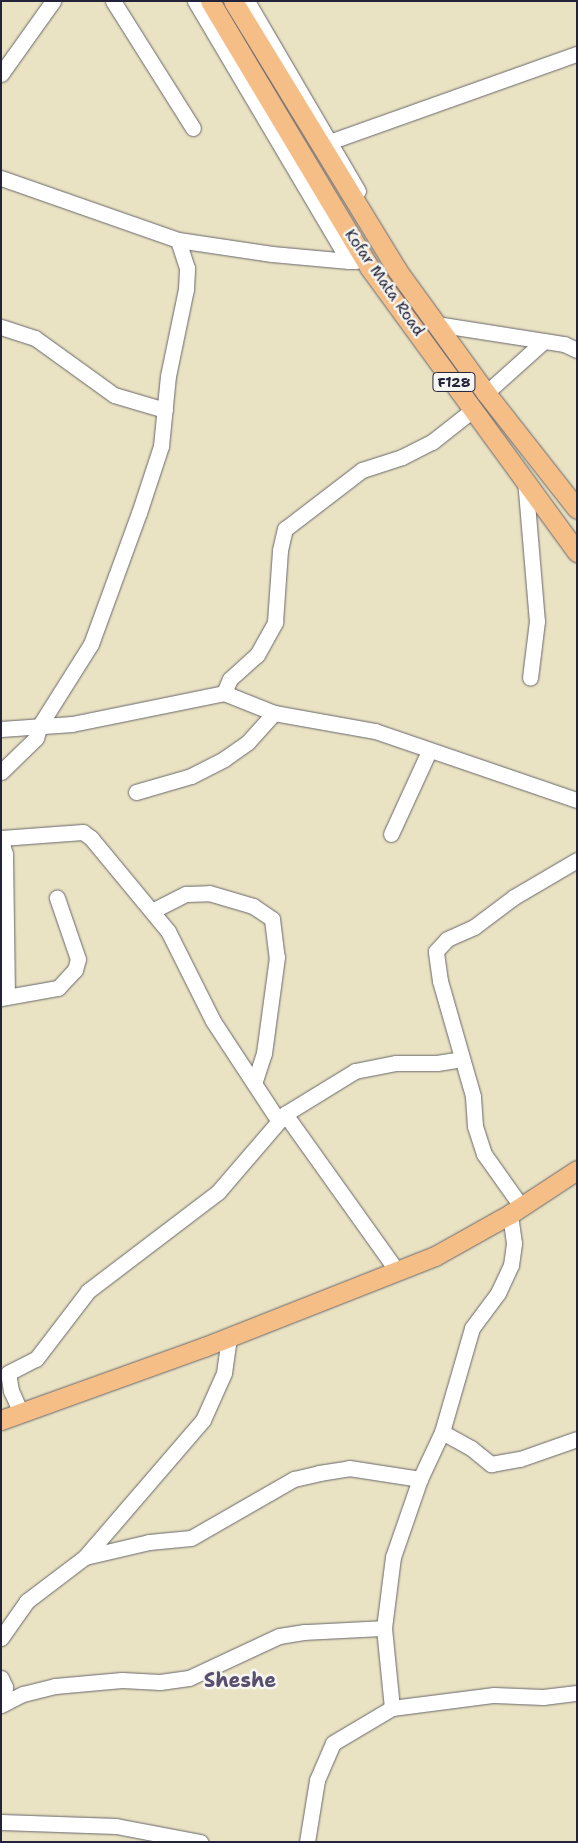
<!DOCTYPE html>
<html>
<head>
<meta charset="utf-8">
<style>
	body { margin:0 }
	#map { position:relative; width:578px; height:1843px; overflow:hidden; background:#eae3c3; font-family:"Shantell Sans",sans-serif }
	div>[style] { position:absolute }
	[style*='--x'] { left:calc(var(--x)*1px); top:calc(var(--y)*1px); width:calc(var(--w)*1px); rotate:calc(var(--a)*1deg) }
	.roads { filter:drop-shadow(0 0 1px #68666b) drop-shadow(0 0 1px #68666b) }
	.minor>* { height:15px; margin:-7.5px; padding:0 7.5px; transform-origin:7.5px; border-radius:7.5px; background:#fff }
	.major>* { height:19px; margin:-9.5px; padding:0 9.5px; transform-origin:9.5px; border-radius:9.5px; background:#f6be87 }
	span { translate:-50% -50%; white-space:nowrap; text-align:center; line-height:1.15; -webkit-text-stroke:5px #f6f6f2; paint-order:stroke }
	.shield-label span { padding:1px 4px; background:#f6f6f2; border:1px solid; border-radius:4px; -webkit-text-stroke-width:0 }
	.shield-label { font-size:14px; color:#22223b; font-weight:700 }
	.street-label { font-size:15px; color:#22223b }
	.district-label { font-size:20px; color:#594e6d; font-weight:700 }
	.frame { position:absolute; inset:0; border:2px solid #22223b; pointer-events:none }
</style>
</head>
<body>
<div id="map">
	<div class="roads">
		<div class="minor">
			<i style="--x:113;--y:1;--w:150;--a:57.8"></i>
			<i style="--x:195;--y:1;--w:302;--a:59.4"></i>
			<i style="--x:349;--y:261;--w:7;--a:0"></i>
			<i style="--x:247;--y:1;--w:220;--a:59.7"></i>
			<i style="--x:1;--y:74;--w:90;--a:-54.5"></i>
			<i style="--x:332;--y:141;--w:260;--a:-19.6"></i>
			<i style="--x:1;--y:178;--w:188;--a:19.3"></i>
			<i style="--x:178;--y:240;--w:95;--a:8.5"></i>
			<i style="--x:272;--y:254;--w:77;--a:5.2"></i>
			<i style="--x:436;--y:324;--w:130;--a:8.9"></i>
			<i style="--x:564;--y:344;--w:14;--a:25"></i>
			<i style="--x:1;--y:327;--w:36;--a:18"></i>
			<i style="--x:35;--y:338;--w:97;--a:35.8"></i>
			<i style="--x:114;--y:395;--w:53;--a:16.4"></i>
			<i style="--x:486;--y:393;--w:78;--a:-41.9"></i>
			<i style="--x:525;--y:479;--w:143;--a:85.2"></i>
			<i style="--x:537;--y:621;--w:57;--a:97"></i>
			<i style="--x:224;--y:693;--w:15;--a:-67"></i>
			<i style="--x:230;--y:679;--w:36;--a:-42"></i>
			<i style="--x:257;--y:655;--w:38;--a:-61"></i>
			<i style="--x:275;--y:622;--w:72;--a:-86"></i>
			<i style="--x:280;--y:550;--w:22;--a:-77"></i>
			<i style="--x:285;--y:529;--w:97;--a:-37.5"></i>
			<i style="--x:362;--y:470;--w:42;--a:-18"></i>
			<i style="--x:402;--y:457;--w:34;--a:-27"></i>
			<i style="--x:432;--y:442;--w:53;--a:-38.2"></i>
			<i style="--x:1;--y:729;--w:71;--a:-4"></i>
			<i style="--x:72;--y:724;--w:155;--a:-11.5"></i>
			<i style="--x:224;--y:693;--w:54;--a:21.8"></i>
			<i style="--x:274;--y:713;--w:103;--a:10.1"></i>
			<i style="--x:375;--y:731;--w:213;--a:18.9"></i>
			<i style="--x:1;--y:772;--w:49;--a:-44.2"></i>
			<i style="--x:36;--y:738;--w:14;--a:-73"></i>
			<i style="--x:40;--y:725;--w:96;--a:-57.8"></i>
			<i style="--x:91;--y:644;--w:140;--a:-69.9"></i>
			<i style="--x:139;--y:513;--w:71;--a:-71.8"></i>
			<i style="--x:161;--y:446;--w:70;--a:-84.3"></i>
			<i style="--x:168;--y:376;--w:89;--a:-78.3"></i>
			<i style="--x:186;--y:289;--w:21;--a:-87"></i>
			<i style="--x:187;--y:268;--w:29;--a:-108"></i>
			<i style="--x:136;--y:792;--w:57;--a:-16.2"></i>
			<i style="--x:191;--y:776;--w:37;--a:-27"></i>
			<i style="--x:224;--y:759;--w:29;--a:-35"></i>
			<i style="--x:248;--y:742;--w:39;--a:-48"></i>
			<i style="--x:391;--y:834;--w:91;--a:-65.4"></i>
			<i style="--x:1;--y:838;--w:82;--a:-4.2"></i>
			<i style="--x:83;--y:832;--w:10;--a:37"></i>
			<i style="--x:91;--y:838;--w:121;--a:50.4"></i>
			<i style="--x:168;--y:931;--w:101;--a:63.4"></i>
			<i style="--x:213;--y:1021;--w:118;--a:56.7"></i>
			<i style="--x:1;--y:840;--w:15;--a:74"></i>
			<i style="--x:5;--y:854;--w:142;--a:89.2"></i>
			<i style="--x:152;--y:911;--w:38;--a:-27"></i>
			<i style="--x:186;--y:894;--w:23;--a:-2"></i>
			<i style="--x:209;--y:893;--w:46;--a:16.5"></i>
			<i style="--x:253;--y:906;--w:23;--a:34"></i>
			<i style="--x:272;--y:919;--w:38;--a:83"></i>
			<i style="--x:277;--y:957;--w:97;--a:97.7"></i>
			<i style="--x:264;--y:1053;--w:32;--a:108"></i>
			<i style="--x:1;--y:998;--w:58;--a:-10"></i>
			<i style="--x:58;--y:988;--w:25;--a:-47"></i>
			<i style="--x:75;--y:970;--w:11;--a:-75"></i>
			<i style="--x:78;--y:959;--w:65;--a:-109"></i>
			<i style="--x:285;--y:1114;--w:193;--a:54.5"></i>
			<i style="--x:521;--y:1206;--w:64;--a:-125.4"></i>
			<i style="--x:484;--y:1154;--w:29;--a:-108"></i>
			<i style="--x:475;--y:1126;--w:30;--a:-94"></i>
			<i style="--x:473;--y:1096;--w:120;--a:-106"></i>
			<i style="--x:440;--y:981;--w:30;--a:-98"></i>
			<i style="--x:436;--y:951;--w:16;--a:-47"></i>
			<i style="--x:447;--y:939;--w:30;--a:-24"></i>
			<i style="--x:474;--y:927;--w:50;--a:-36.9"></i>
			<i style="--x:514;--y:897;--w:73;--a:-30.4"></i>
			<i style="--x:21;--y:1413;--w:24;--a:-114"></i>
			<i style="--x:11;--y:1391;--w:18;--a:-99"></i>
			<i style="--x:8;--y:1373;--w:31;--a:-27"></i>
			<i style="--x:36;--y:1359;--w:86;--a:-52.6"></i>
			<i style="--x:88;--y:1291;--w:163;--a:-37.3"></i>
			<i style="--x:218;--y:1192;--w:103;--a:-49.3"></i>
			<i style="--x:285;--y:1114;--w:82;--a:-31.6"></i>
			<i style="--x:355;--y:1071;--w:42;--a:-11"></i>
			<i style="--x:396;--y:1063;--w:41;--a:0"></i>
			<i style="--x:437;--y:1063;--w:24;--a:-9"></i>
			<i style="--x:442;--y:1432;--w:33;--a:29"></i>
			<i style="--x:471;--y:1448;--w:26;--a:39"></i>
			<i style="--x:491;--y:1464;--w:29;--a:-10"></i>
			<i style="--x:520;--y:1459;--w:60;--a:-19.3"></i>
			<i style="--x:85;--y:1557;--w:66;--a:-13.2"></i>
			<i style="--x:149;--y:1542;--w:42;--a:-5.4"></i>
			<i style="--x:191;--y:1538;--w:119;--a:-29.8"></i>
			<i style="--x:294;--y:1479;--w:26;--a:-13"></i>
			<i style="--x:319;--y:1473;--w:30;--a:-9"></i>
			<i style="--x:349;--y:1468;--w:72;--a:8.8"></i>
			<i style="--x:1;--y:1638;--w:45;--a:-54.9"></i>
			<i style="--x:27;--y:1601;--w:73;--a:-37.2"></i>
			<i style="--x:85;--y:1557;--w:181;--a:-49.3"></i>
			<i style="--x:203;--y:1420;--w:51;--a:-65.9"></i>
			<i style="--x:224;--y:1373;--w:36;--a:-82"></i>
			<i style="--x:1;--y:1678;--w:10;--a:66"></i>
			<i style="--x:5;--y:1687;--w:14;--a:94"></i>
			<i style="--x:1;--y:1705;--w:25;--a:-27"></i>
			<i style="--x:23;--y:1694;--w:33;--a:-14"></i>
			<i style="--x:55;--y:1686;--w:67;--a:-5.1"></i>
			<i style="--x:122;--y:1680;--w:38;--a:3"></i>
			<i style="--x:160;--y:1682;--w:29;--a:-8"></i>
			<i style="--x:189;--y:1678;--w:99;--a:-25"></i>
			<i style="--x:279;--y:1636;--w:26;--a:-9"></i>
			<i style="--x:305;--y:1632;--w:79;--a:-2.9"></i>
			<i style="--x:392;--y:1708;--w:103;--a:-7.3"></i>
			<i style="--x:494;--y:1695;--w:49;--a:2.3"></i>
			<i style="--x:543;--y:1697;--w:34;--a:-7"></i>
			<i style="--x:1;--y:1822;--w:115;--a:2"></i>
			<i style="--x:116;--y:1826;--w:86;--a:10.8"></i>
			<i style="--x:307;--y:1842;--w:63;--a:-80.8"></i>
			<i style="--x:317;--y:1780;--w:40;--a:-66.6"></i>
			<i style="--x:333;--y:1743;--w:69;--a:-30.7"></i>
			<i style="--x:392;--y:1708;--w:80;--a:-95.7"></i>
			<i style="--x:384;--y:1628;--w:72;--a:-82.8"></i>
			<i style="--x:393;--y:1557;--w:83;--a:-70.9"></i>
			<i style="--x:420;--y:1479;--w:52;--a:-64.9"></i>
			<i style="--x:442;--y:1432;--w:108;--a:-73.9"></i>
			<i style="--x:472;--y:1328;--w:44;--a:-53.4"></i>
			<i style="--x:498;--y:1293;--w:31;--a:-65"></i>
			<i style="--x:511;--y:1265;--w:22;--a:-82"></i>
			<i style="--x:514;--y:1243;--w:29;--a:-98"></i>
		</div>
		<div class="major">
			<i style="--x:210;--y:1;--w:310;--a:59.1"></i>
			<i style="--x:369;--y:267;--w:353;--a:53.9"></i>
			<i style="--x:233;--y:1;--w:315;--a:58.6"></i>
			<i style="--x:397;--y:270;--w:152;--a:54.1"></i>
			<i style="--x:486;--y:393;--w:147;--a:51.9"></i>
			<i style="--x:1;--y:1420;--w:216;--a:-19.8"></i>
			<i style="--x:204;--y:1347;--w:248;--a:-21.5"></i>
			<i style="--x:435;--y:1256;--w:86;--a:-29.2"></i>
			<i style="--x:510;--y:1214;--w:80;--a:-33.3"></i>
		</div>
	</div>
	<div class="shield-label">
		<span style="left:454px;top:382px">F128</span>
	</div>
	<div class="street-label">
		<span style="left:384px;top:283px;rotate:55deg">Kofar Mata Road</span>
	</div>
	<div class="district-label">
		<span style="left:240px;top:1680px">Sheshe</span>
	</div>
	<div class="frame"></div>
</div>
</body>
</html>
